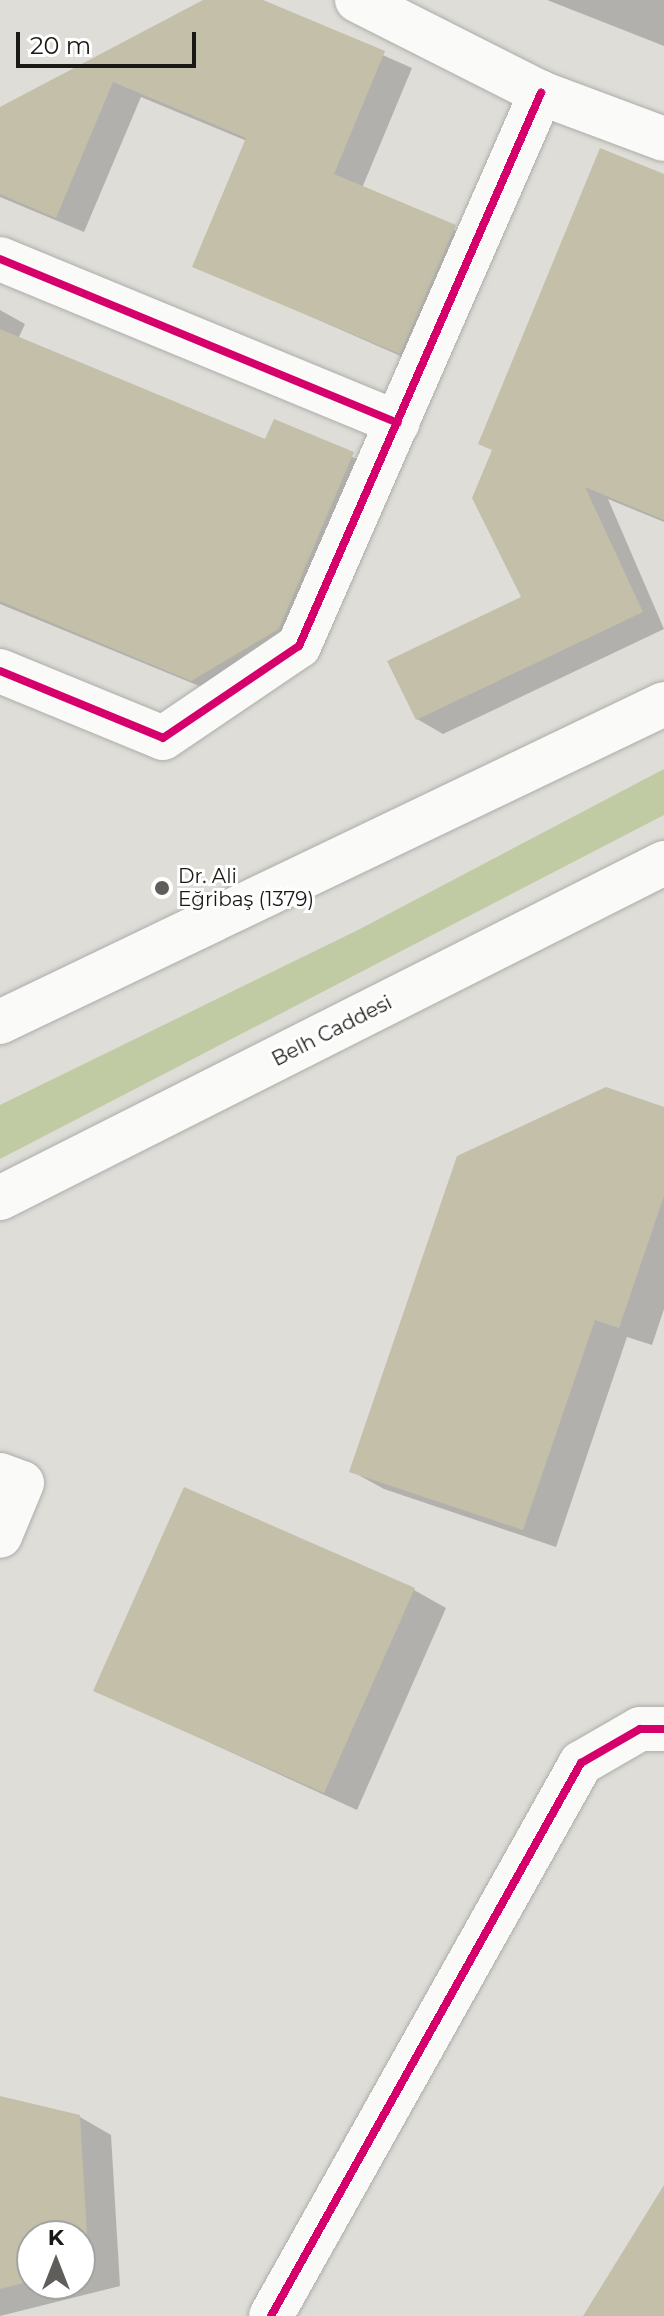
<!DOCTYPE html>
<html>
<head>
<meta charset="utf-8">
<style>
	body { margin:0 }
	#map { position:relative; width:664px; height:2316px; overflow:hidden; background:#deddd8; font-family:Montserrat,sans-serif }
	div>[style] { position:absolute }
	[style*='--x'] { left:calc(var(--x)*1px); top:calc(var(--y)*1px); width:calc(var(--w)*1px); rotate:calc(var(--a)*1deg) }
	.green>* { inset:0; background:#c0cba3 }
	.shadow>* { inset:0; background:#0003 }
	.building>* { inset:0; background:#c4bfa9 }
	.roads { filter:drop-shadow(0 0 2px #adada9) drop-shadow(0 0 2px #adada9) }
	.minor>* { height:44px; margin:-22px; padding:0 22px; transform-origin:22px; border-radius:22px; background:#fafaf9 }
	.major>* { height:44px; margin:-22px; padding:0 22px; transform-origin:22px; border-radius:22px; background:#fafaf9 }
	.cycleway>* { height:8px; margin:-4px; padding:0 4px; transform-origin:4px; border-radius:4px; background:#d6006c }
	.dots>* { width:22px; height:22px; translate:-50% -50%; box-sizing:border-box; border:4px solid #fff; border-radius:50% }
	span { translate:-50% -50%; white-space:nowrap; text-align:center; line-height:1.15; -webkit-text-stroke:6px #fff; paint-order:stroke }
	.poi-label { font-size:20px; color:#1a1916 }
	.left { translate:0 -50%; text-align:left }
	.street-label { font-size:20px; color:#1a1916 }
	.north { position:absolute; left:16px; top:2220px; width:80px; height:80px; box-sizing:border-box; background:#fff; border:2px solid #a3a3a2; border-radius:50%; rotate:0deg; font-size:22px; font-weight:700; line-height:32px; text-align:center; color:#1a1916 }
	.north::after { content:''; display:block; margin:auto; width:28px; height:36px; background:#5f5e5a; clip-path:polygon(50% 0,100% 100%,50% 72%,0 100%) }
	.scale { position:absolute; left:16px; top:32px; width:180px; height:36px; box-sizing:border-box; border:4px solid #1a1916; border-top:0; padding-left:10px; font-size:24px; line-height:28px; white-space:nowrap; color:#1a1916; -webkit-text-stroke:6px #fff; paint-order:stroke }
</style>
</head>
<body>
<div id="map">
	<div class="green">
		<i style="clip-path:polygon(664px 769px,664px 815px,0 1159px,0 1105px,358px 930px)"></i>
	</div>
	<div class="shadow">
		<i style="clip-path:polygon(207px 0,258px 0,412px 68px,362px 188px,483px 243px,428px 368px,195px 266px,247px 141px,141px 97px,84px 232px,0 197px,0 109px)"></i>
		<i style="clip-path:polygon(547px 0,664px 0,664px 46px)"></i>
		<i style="clip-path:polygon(664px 176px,664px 522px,608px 499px,664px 629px,443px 734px,417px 719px,523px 598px)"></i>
		<i style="clip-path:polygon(0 310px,25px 324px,18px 339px,266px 442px,275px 422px,381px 470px,307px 645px,221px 695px,0 604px)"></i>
		<i style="clip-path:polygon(664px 1109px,664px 1309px,652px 1345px,627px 1337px,556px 1547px,384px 1489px,351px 1471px)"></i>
		<i style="clip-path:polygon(414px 1590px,446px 1608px,357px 1810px,95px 1690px)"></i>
		<i style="clip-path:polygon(evenodd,0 2098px,80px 2117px,111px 2135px,120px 2286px,0 2316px,0 2098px,32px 2236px,80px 2236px,80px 2284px,32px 2284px,32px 2236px)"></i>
	</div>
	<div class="building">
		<i style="clip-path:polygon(203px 0,263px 0,385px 51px,334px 174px,456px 225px,400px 354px,192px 267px,246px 138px,113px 82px,56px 218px,0 194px,0 107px)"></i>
		<i style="clip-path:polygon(600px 148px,664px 174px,664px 520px,585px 487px,643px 612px,416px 720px,387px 661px,521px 597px,472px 498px,492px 450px,478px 444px)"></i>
		<i style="clip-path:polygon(0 329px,265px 439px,274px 419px,354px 452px,279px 629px,191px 681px,0 601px)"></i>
		<i style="clip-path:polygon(606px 1087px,664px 1107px,664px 1196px,619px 1328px,595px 1320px,523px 1530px,349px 1472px,457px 1156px)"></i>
		<i style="clip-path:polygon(184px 1487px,415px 1588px,324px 1793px,93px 1691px)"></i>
		<i style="clip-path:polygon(0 2096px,80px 2115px,89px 2269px,80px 2271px,80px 2236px,32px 2236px,32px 2281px,0 2289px)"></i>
		<i style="clip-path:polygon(664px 2185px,664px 2316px,583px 2316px)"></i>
	</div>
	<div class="roads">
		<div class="minor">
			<i style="--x:357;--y:0;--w:206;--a:26.8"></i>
			<i style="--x:541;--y:93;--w:131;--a:20.5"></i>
			<i style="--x:0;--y:259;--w:430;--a:22.4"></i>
			<i style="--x:0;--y:671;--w:176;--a:22.3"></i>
			<i style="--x:163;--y:738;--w:164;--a:-34.1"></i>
			<i style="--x:299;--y:646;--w:604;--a:-66.37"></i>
			<i style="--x:0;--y:1475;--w:23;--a:20"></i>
			<i style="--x:22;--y:1483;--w:57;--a:112.5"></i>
			<i style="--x:271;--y:2316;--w:634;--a:-60.73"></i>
			<i style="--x:581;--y:1763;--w:68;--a:-30"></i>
			<i style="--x:640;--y:1729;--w:24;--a:0"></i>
		</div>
		<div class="major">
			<i style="--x:0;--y:1022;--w:736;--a:-25.59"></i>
			<i style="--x:0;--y:1198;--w:744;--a:-26.77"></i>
		</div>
	</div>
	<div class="cycleway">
		<i style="--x:0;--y:259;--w:430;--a:22.4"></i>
		<i style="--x:0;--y:671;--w:176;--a:22.3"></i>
		<i style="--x:163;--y:738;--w:164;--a:-34.1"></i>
		<i style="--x:299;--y:646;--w:604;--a:-66.37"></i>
		<i style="--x:271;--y:2316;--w:634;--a:-60.73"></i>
		<i style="--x:581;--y:1763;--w:68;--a:-30"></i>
		<i style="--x:640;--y:1729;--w:24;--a:0"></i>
	</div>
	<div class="dots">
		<i style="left:162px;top:888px;background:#5f5e5a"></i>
	</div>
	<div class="poi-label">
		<span class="left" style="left:178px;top:888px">Dr. Ali<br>Eğribaş (1379)</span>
	</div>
	<div class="street-label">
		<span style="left:332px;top:1031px;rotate:-27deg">Belh Caddesi</span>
	</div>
	<div class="north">K</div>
	<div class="scale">20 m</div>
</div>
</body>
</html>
